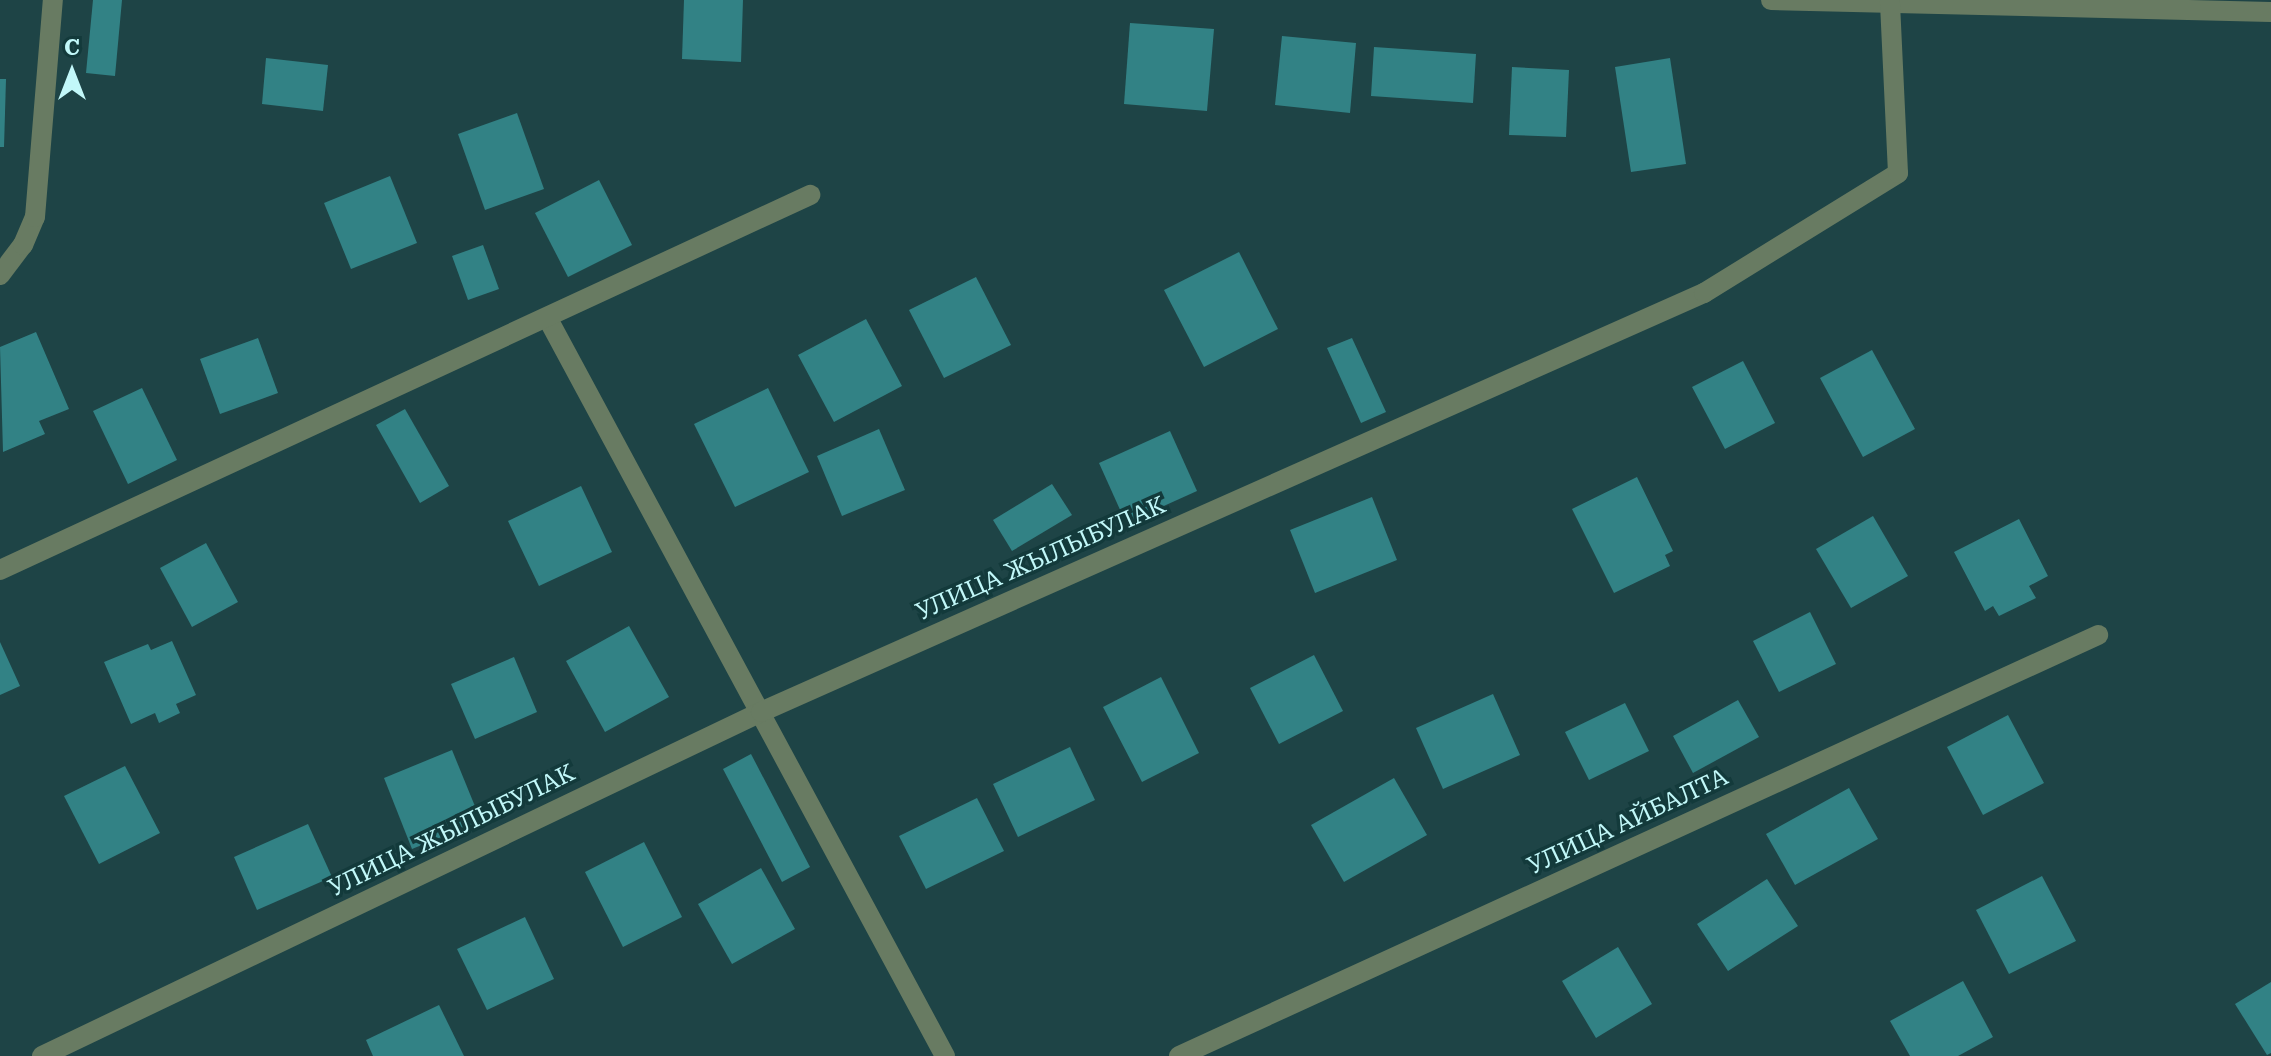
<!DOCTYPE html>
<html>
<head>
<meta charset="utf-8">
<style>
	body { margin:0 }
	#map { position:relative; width:2271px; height:1056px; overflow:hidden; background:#1e4446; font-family:"Roboto Serif",serif }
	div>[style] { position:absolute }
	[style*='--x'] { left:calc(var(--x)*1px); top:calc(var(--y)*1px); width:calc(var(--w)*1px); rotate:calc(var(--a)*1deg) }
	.building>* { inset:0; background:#328285 }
	.street>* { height:20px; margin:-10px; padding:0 10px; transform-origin:10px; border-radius:10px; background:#687b62 }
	span { translate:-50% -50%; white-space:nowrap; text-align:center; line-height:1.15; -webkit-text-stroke:7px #133a3b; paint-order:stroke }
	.street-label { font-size:24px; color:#c2f8f9 }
	.north { position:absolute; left:32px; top:32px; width:80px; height:80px; -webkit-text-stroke:6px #133a3b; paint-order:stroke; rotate:0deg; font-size:22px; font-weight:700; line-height:32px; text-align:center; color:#c2f8f9 }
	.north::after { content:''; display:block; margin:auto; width:28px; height:36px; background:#c2f8f9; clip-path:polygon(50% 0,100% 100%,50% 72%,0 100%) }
</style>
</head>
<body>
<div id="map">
	<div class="building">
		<i style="clip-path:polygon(93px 0,122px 0,115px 76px,86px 73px)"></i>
		<i style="clip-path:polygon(684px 0,743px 0,741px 62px,682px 59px)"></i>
		<i style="clip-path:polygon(1130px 23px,1214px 29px,1207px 111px,1124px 104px)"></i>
		<i style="clip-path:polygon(1282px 36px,1356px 43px,1350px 113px,1275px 105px)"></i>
		<i style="clip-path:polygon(1374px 47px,1476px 54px,1473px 103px,1371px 96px)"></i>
		<i style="clip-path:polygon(266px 58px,328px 65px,323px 111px,262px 104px)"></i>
		<i style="clip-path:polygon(1670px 58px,1686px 164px,1631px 172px,1615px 67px)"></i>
		<i style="clip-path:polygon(1512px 67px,1569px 70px,1566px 137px,1509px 135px)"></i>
		<i style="clip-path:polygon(0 79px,6px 79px,4px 147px,0 147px)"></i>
		<i style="clip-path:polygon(517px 113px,544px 189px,485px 210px,458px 134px)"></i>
		<i style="clip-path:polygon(390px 176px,417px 243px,351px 269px,324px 203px)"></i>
		<i style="clip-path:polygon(599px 180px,632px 245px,568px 277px,535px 213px)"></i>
		<i style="clip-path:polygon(483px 245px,499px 289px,468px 300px,452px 256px)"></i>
		<i style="clip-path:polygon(1239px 252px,1278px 329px,1204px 367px,1164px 290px)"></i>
		<i style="clip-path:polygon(976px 277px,1011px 345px,944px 378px,909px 310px)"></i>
		<i style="clip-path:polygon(866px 319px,902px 386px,834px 422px,798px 355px)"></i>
		<i style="clip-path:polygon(36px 332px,69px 409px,39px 421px,45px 434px,3px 452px,0 347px)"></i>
		<i style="clip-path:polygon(258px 338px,278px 393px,220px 414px,200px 359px)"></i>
		<i style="clip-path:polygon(1352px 338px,1386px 412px,1361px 423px,1327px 348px)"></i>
		<i style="clip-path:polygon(1872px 350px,1915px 429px,1863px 457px,1820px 378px)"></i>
		<i style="clip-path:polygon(1743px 361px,1775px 423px,1725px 449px,1692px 387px)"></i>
		<i style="clip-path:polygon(142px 388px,177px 460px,128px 484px,93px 411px)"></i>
		<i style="clip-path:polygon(768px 388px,809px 472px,735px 507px,694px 424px)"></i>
		<i style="clip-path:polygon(405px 409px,449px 486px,420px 503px,376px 425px)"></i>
		<i style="clip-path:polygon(879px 429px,905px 490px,842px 516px,817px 456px)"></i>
		<i style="clip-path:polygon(1170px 431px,1197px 491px,1126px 523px,1099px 463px)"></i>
		<i style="clip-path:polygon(1637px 477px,1673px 551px,1665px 555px,1670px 566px,1614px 593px,1572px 509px)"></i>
		<i style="clip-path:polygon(1052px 484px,1072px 515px,1012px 551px,993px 520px)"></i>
		<i style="clip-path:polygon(581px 486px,612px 552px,539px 586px,508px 521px)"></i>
		<i style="clip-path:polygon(1372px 497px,1397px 560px,1315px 593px,1290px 530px)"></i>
		<i style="clip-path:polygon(1873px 516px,1908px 576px,1851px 608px,1816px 549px)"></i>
		<i style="clip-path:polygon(2019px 519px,2048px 576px,2029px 586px,2036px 598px,1999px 616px,1993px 606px,1985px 611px,1954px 552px)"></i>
		<i style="clip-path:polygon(206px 543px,238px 602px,192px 627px,160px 568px)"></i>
		<i style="clip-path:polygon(1810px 612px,1836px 664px,1779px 692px,1753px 641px)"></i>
		<i style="clip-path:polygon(629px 626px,669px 697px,605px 732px,566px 661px)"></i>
		<i style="clip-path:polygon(172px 641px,196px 695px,176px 704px,180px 713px,159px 723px,155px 713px,131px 724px,104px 662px,148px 644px,151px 650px)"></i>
		<i style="clip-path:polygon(0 642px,20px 686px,0 695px)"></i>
		<i style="clip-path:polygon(1314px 655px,1343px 711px,1279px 744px,1250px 688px)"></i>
		<i style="clip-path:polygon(514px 657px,537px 712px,475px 739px,451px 684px)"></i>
		<i style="clip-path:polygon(1161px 677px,1199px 753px,1142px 782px,1103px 707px)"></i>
		<i style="clip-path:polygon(1493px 694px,1520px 755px,1443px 789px,1416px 728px)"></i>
		<i style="clip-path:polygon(1738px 700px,1759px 737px,1693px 773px,1673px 736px)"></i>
		<i style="clip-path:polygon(1625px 703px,1649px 751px,1589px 780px,1565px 732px)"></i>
		<i style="clip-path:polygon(2008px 715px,2044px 783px,1983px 815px,1947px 747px)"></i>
		<i style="clip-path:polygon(1070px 747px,1095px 800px,1018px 837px,993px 784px)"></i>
		<i style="clip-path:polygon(452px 750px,481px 821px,412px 849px,384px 778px)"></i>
		<i style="clip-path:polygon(751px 754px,810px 867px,782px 882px,723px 769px)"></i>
		<i style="clip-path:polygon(125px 766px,160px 833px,99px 864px,64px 796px)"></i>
		<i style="clip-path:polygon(1394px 778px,1427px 835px,1344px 882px,1311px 825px)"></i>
		<i style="clip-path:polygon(1849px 788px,1878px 839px,1795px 885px,1766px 834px)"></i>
		<i style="clip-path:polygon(977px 798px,1004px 851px,926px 889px,899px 836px)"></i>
		<i style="clip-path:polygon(308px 824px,332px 877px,257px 910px,234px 857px)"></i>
		<i style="clip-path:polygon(644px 842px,682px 917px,623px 947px,585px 872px)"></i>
		<i style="clip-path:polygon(761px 868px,795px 929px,732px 964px,698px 904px)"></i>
		<i style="clip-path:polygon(2042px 876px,2076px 941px,2009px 974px,1976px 910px)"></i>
		<i style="clip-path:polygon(1767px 879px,1798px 926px,1728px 971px,1697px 924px)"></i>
		<i style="clip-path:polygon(525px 917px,554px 979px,487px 1010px,457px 949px)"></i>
		<i style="clip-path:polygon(1618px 947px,1652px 1004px,1596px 1038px,1562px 981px)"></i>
		<i style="clip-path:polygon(1963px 981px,1993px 1037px,1958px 1056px,1910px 1056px,1890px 1021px)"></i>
		<i style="clip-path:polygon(2271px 982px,2271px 1053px,2267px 1055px,2235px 1004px)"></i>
		<i style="clip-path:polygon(439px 1005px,464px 1056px,373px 1056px,366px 1040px)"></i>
	</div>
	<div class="street">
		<i style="--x:1771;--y:0;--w:500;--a:1.37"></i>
		<i style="--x:0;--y:275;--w:38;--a:-53"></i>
		<i style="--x:23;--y:245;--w:30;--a:-67"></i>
		<i style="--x:35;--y:217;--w:218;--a:-85.3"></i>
		<i style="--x:548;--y:319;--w:837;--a:61.69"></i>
		<i style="--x:0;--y:570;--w:893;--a:-24.84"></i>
		<i style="--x:42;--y:1056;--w:797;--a:-25.57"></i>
		<i style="--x:761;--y:712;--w:1032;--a:-23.96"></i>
		<i style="--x:1704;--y:293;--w:228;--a:-31.7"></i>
		<i style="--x:1898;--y:173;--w:171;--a:-92.7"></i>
		<i style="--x:1179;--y:1056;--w:1011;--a:-24.61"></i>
	</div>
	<div class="street-label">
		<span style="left:1041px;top:559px;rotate:-24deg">УЛИЦА ЖЫЛЫБУЛАК</span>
		<span style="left:1628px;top:822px;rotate:-25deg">УЛИЦА АЙБАЛТА</span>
		<span style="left:452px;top:831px;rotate:-26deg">УЛИЦА ЖЫЛЫБУЛАК</span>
	</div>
	<div class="north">С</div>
</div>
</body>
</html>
